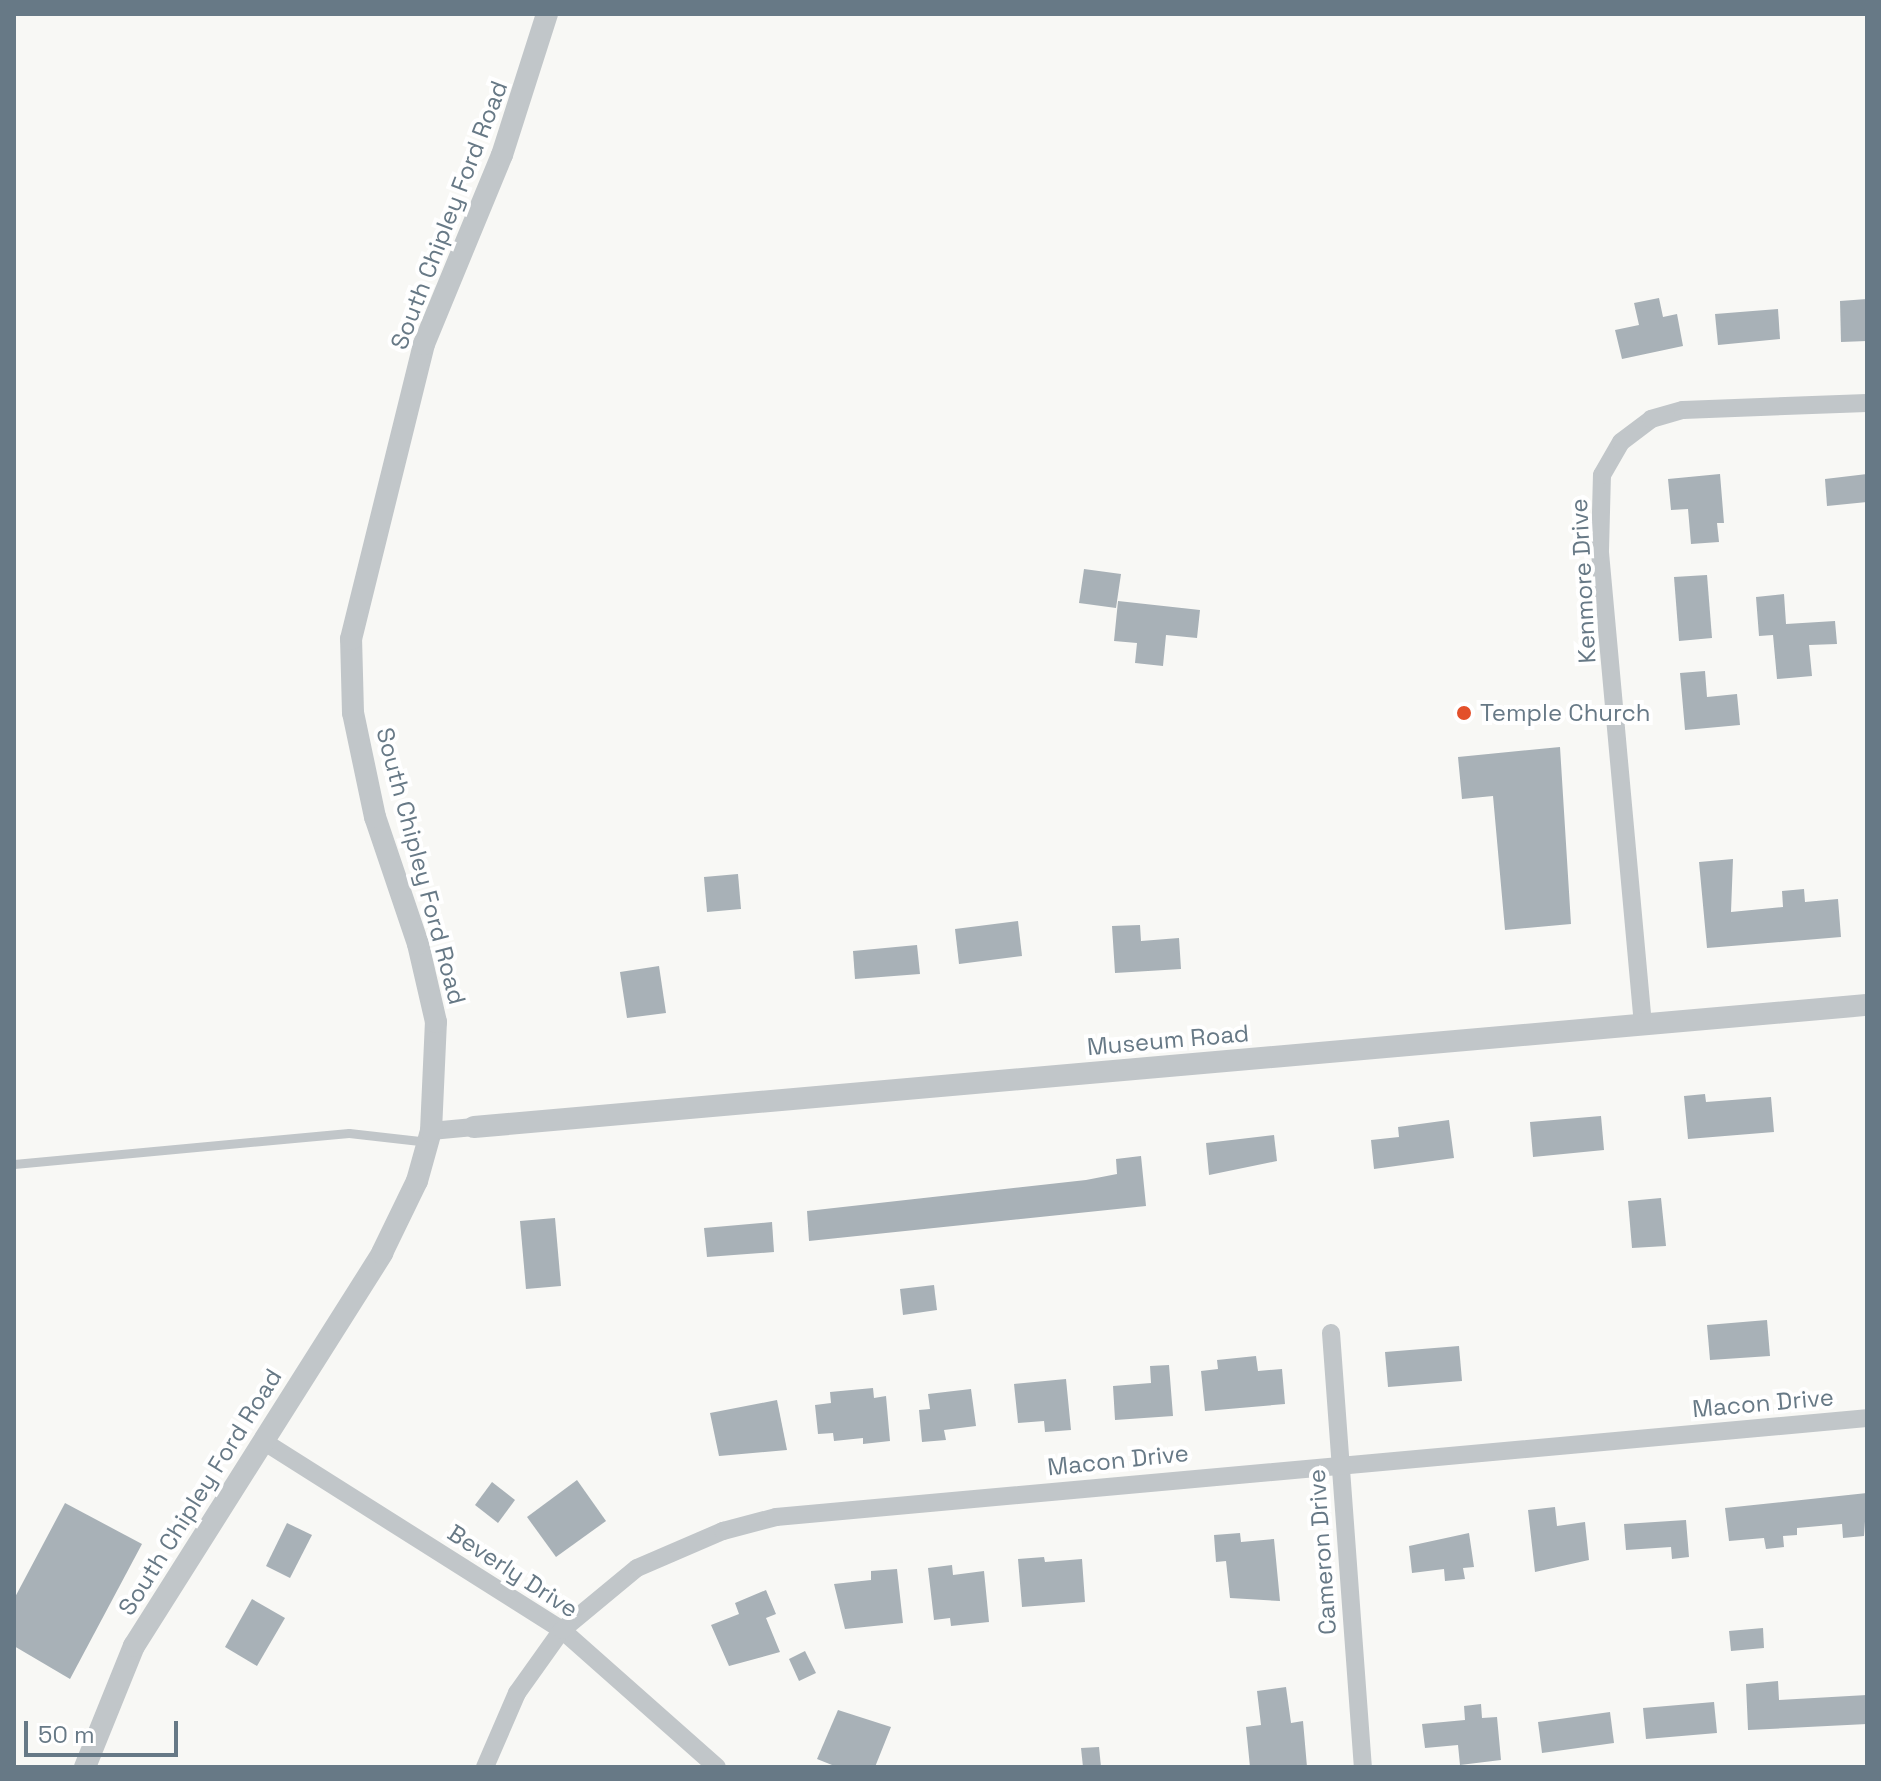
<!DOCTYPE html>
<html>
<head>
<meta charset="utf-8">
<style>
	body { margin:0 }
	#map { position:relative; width:1881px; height:1781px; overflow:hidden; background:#f8f8f5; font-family:"Space Grotesk",sans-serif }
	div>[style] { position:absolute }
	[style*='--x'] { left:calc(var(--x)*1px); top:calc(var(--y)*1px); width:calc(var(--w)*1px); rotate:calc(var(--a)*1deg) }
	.building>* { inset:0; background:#a8b1b7 }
	.service>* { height:9px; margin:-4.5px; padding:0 4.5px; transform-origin:4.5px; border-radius:4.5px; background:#c1c6c9 }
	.minor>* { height:18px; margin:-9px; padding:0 9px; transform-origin:9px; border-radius:9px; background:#c1c6c9 }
	.tertiary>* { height:22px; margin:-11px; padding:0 11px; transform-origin:11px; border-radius:11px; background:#c1c6c9 }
	.dots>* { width:22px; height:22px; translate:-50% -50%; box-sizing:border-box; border:4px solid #fff; border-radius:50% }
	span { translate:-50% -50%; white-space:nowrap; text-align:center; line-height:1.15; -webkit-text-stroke:8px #fff; paint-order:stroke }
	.street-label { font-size:24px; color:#677986 }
	.poi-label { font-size:24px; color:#677986 }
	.left { translate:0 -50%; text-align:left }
	.frame { position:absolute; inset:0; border:16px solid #677986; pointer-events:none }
	.scale { position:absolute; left:24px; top:1721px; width:154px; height:36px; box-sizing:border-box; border:4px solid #677986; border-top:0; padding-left:10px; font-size:24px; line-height:28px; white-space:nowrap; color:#677986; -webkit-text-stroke:6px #fff; paint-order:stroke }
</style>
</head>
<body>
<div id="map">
	<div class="building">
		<i style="clip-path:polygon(1659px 298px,1663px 317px,1677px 314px,1683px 346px,1622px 359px,1615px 330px,1639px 325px,1634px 303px)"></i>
		<i style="clip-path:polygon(1867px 299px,1867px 341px,1841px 342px,1840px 301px)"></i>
		<i style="clip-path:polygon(1778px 309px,1780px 339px,1718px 345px,1715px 314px)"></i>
		<i style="clip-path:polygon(1720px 474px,1724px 523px,1717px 523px,1719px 542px,1691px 544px,1688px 509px,1671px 510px,1668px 479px)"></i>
		<i style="clip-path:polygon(1867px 474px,1867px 502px,1827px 506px,1825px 479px)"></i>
		<i style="clip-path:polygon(1084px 569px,1121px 574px,1116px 608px,1079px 603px)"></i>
		<i style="clip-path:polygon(1707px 575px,1712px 638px,1679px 641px,1674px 577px)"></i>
		<i style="clip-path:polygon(1784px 594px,1786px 624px,1835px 621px,1837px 644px,1809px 645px,1812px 676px,1777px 679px,1773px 635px,1759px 636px,1756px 597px)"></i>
		<i style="clip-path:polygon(1118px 601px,1200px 610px,1197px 638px,1166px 635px,1163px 666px,1135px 663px,1137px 643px,1114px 641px)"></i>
		<i style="clip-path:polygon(1705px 671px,1707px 697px,1737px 694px,1740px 725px,1685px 730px,1680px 673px)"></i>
		<i style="clip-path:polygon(1560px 747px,1571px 924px,1505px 930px,1493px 796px,1462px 799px,1458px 757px)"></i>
		<i style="clip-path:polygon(1733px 859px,1731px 912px,1783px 907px,1782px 891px,1804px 889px,1805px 902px,1838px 899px,1841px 937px,1707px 948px,1699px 862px)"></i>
		<i style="clip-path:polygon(738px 874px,741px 909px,707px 912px,704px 877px)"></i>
		<i style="clip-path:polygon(1018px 921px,1022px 956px,959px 964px,955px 929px)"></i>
		<i style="clip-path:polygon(1140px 925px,1141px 941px,1179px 938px,1181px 969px,1115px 973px,1112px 926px)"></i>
		<i style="clip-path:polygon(917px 945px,920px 974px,855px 979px,853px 951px)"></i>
		<i style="clip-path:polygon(659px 966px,666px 1013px,627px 1018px,620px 972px)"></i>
		<i style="clip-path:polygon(1705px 1094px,1706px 1102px,1771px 1097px,1774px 1132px,1688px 1139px,1684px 1096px)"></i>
		<i style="clip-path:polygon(1601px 1116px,1604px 1150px,1533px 1157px,1530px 1122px)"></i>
		<i style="clip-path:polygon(1449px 1120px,1454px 1158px,1374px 1169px,1371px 1140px,1399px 1137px,1398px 1127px)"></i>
		<i style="clip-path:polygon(1274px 1135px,1277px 1161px,1209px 1175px,1206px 1143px)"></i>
		<i style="clip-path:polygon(1141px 1156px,1146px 1206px,809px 1241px,807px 1211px,1086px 1180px,1117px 1174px,1116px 1159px)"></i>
		<i style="clip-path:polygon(1661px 1198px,1666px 1246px,1632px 1248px,1628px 1201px)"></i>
		<i style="clip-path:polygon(555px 1218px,561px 1286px,526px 1289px,520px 1221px)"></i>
		<i style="clip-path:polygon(772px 1222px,774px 1252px,707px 1257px,704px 1228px)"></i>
		<i style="clip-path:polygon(934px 1285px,937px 1310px,903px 1315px,900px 1289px)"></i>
		<i style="clip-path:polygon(1767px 1320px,1770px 1356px,1710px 1360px,1707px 1325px)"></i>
		<i style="clip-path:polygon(1459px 1346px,1462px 1381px,1388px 1387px,1385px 1352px)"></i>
		<i style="clip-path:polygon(1256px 1356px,1258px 1371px,1282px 1369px,1285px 1404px,1205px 1411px,1201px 1371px,1218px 1369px,1217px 1360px)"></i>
		<i style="clip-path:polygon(1169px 1365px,1173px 1416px,1115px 1420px,1113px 1386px,1151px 1383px,1150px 1366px)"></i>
		<i style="clip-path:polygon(1066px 1379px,1071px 1430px,1045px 1432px,1044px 1421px,1018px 1423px,1014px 1384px)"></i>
		<i style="clip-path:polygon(873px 1388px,874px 1398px,886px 1396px,890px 1441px,863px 1444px,863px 1438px,834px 1441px,833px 1433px,818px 1434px,815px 1405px,831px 1403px,830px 1392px)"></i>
		<i style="clip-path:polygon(971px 1389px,976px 1426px,944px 1430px,946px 1440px,922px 1442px,919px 1410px,930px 1409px,928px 1394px)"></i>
		<i style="clip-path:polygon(777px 1400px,787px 1450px,719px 1456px,710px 1413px)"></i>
		<i style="clip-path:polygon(577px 1480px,606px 1521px,556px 1557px,527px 1517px)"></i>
		<i style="clip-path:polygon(492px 1482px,515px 1500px,498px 1523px,475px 1505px)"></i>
		<i style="clip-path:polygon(1867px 1493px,1864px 1536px,1843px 1538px,1842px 1524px,1797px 1528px,1797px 1535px,1783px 1536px,1784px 1547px,1766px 1549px,1764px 1538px,1729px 1541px,1725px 1508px)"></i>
		<i style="clip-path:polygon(65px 1503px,142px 1544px,70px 1679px,14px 1646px,14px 1599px)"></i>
		<i style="clip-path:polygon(1555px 1507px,1557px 1526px,1585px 1522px,1589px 1560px,1535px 1572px,1528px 1510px)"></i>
		<i style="clip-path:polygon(1686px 1520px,1689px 1557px,1672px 1559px,1671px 1547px,1626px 1550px,1624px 1524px)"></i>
		<i style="clip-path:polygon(287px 1523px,312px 1535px,290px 1578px,266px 1566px)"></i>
		<i style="clip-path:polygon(1240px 1533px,1241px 1542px,1274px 1539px,1280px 1601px,1230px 1598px,1226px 1561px,1216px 1562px,1214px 1535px)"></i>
		<i style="clip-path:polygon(1469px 1533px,1474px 1567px,1463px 1568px,1465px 1579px,1445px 1581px,1444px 1569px,1412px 1573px,1409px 1546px)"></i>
		<i style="clip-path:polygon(1044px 1557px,1045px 1562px,1082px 1559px,1085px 1602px,1022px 1607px,1018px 1559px)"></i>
		<i style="clip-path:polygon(952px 1565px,953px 1575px,984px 1571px,989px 1622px,951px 1626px,950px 1618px,934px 1620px,928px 1568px)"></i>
		<i style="clip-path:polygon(897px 1569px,903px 1623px,845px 1629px,834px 1584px,871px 1580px,871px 1571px)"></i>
		<i style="clip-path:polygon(766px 1590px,776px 1614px,766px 1618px,780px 1652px,729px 1666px,711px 1625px,739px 1614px,735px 1603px)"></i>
		<i style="clip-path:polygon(252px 1599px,285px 1618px,257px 1666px,225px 1647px)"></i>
		<i style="clip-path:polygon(1763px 1628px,1764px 1648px,1731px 1651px,1729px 1631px)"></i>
		<i style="clip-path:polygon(805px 1651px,816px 1673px,799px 1681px,789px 1659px)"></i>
		<i style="clip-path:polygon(1778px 1681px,1779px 1700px,1867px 1695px,1867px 1724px,1748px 1730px,1746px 1684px)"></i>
		<i style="clip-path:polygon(1286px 1687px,1291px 1723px,1303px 1721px,1307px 1767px,1250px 1767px,1246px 1727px,1261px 1725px,1257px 1691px)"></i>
		<i style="clip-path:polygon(1714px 1702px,1717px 1733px,1646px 1739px,1643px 1708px)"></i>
		<i style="clip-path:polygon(1481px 1704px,1482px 1718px,1497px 1717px,1501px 1760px,1460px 1765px,1458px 1745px,1425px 1748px,1422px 1724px,1465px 1720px,1464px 1706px)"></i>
		<i style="clip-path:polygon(838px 1710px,891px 1727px,875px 1767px,837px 1767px,817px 1759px)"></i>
		<i style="clip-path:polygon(1610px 1712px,1614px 1743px,1542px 1753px,1538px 1722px)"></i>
		<i style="clip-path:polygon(1099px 1747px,1101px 1767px,1083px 1767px,1081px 1748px)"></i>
	</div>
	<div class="service">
		<i style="--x:14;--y:1164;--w:336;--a:-5.3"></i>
		<i style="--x:349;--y:1133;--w:80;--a:6.5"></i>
	</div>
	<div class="minor">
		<i style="--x:1643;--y:1025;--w:477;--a:-95.2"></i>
		<i style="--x:1600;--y:550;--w:75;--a:-88.5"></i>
		<i style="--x:1602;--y:475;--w:38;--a:-60"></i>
		<i style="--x:1621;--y:442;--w:38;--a:-37"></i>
		<i style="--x:1651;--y:419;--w:33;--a:-16"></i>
		<i style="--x:1683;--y:410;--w:184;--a:-2.2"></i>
		<i style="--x:431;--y:1131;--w:43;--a:-5.3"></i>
		<i style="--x:1331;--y:1333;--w:435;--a:85.8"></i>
		<i style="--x:263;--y:1441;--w:354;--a:32.3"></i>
		<i style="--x:562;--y:1630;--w:207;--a:41.5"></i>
		<i style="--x:485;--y:1767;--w:81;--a:-66.6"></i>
		<i style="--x:517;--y:1693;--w:77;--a:-54.5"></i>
		<i style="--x:562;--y:1630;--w:97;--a:-39.6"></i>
		<i style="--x:637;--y:1568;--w:94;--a:-23.3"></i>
		<i style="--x:723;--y:1531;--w:55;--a:-14.8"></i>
		<i style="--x:776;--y:1517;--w:1095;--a:-5.18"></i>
	</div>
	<div class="tertiary">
		<i style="--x:474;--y:1127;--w:1398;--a:-5.01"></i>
		<i style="--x:85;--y:1767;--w:131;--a:-68"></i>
		<i style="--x:134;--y:1646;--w:465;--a:-57.7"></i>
		<i style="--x:382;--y:1253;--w:80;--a:-64.1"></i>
		<i style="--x:417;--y:1181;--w:52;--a:-74.4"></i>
		<i style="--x:431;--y:1131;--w:109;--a:-87.4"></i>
		<i style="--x:436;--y:1022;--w:80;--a:-103"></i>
		<i style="--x:418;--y:944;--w:134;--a:-108.7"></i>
		<i style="--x:375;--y:817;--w:106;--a:-101.9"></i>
		<i style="--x:353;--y:713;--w:74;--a:-91.5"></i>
		<i style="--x:351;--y:639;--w:304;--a:-76.1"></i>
		<i style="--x:424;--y:344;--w:204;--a:-67.6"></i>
		<i style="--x:502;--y:155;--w:148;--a:-72.3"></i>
	</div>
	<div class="dots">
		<i style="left:1464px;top:713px;background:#e3502a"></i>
	</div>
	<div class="street-label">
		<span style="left:449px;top:215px;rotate:-69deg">South Chipley Ford Road</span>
		<span style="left:1583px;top:581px;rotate:-93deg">Kenmore Drive</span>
		<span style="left:421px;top:866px;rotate:75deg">South Chipley Ford Road</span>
		<span style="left:1168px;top:1040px;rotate:-5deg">Museum Road</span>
		<span style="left:1763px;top:1403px;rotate:-5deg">Macon Drive</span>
		<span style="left:1118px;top:1460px;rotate:-6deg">Macon Drive</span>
		<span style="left:200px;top:1492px;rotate:-58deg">South Chipley Ford Road</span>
		<span style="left:1322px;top:1552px;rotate:-94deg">Cameron Drive</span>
		<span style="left:513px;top:1571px;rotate:33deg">Beverly Drive</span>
	</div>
	<div class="poi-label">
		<span class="left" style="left:1480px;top:713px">Temple Church</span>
	</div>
	<div class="frame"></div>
	<div class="scale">50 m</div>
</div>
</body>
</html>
